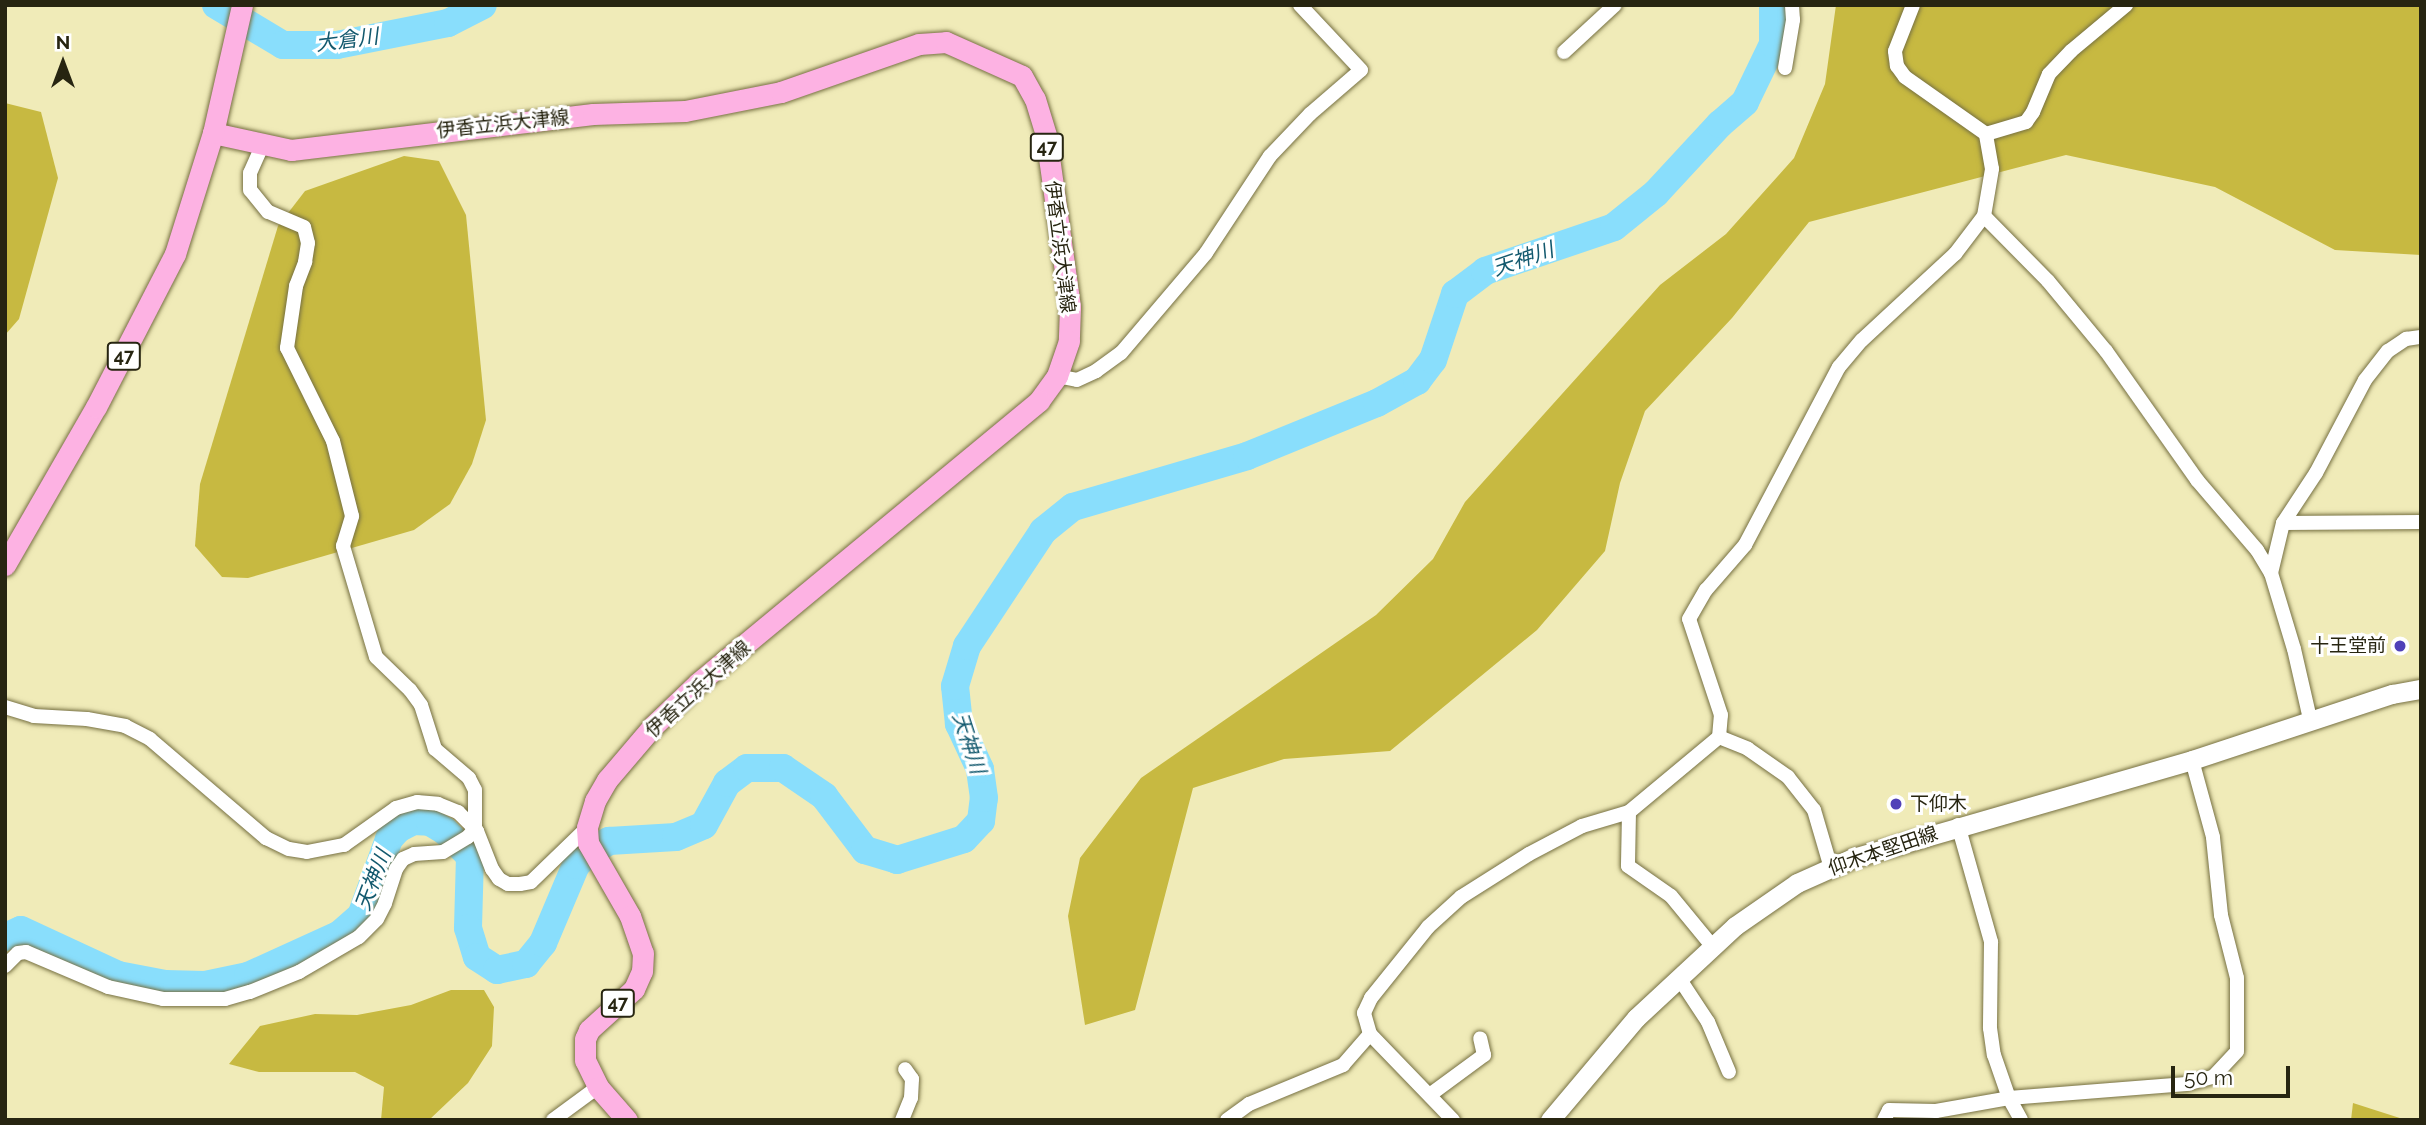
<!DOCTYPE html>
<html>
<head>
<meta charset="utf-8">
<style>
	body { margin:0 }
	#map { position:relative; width:2426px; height:1125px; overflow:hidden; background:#f0ebb8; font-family:Raleway,"Noto Sans JP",sans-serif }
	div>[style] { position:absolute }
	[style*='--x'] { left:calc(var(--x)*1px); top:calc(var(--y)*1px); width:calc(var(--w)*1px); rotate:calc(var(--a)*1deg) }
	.green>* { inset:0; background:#c7b941 }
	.river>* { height:28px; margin:-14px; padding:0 14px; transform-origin:14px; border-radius:14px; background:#89defc }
	.roads { filter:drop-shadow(0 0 2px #767042) drop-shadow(0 0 2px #767042) }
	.street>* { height:14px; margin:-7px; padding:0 7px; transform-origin:7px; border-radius:7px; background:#fff }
	.secondary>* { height:19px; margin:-9.5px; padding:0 9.5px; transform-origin:9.5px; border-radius:9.5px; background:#fff }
	.primary>* { height:21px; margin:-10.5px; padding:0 10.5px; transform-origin:10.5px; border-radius:10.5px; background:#fdb2e3 }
	.dots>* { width:19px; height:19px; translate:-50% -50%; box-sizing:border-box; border:4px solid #fff; border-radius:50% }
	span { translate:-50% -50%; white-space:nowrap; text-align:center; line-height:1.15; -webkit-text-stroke:6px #fff; paint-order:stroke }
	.shield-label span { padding:2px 5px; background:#fff; border:2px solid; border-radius:5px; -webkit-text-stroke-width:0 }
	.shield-label { font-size:18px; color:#272511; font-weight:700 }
	.street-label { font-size:19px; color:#272511 }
	.poi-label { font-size:19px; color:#272511 }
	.right { translate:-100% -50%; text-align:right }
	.left { translate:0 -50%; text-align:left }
	.water-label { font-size:21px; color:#13596e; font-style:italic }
	.frame { position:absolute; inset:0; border:7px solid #272511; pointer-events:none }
	.north { position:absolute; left:28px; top:28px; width:70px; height:70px; -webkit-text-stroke:5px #fff; paint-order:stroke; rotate:0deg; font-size:19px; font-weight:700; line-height:28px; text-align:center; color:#272511 }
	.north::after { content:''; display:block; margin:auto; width:24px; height:32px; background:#272511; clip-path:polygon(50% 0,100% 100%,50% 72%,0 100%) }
	.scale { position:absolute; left:2171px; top:1066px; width:119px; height:32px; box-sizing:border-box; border:4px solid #272511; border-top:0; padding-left:9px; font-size:21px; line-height:24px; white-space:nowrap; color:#272511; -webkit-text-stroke:5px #fff; paint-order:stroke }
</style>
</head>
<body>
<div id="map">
	<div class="green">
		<i style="clip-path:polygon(1836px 5px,2421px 5px,2421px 255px,2335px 250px,2215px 187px,2066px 155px,1809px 222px,1732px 318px,1645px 411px,1620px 483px,1605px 551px,1537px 630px,1390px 751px,1284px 759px,1193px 788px,1135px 1010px,1085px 1025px,1068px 916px,1080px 858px,1141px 778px,1376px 615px,1433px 559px,1465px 502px,1660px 285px,1726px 234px,1794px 158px,1825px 84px)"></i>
		<i style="clip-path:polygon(5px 103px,41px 112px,58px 178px,19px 319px,5px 335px)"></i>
		<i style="clip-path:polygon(404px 156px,439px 161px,466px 215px,486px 420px,472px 464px,450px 504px,414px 530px,248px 578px,222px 577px,195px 546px,200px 484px,278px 226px,305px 191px)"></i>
		<i style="clip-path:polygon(451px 990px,484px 990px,494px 1007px,492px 1046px,468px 1083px,429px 1120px,381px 1120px,384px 1087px,355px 1072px,259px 1072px,229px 1064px,260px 1026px,315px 1014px,357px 1015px,411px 1005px)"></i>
		<i style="clip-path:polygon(2353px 1103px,2406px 1120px,2351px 1120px)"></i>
	</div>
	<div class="river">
		<i style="--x:216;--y:5;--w:78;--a:30.8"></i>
		<i style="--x:283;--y:45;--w:54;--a:0"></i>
		<i style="--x:337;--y:45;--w:113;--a:-11.2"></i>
		<i style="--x:448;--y:23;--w:39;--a:-27"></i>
		<i style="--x:5;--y:937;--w:17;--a:-24"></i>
		<i style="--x:21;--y:930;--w:107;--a:24.9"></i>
		<i style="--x:118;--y:975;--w:48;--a:10.8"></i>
		<i style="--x:165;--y:984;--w:40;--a:1.4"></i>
		<i style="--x:205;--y:985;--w:44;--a:-11.8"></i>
		<i style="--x:248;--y:976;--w:101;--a:-24.5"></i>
		<i style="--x:340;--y:934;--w:28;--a:-41"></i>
		<i style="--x:361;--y:916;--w:82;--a:-70"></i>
		<i style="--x:389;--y:839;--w:13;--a:-48"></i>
		<i style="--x:398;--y:829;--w:17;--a:-28"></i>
		<i style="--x:413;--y:821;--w:17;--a:3"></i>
		<i style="--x:430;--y:822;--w:17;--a:31"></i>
		<i style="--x:445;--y:831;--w:35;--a:45"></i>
		<i style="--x:470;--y:856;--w:72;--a:91.6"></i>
		<i style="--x:468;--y:928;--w:30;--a:73"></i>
		<i style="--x:477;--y:957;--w:24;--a:33"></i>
		<i style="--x:497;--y:970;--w:30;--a:-12"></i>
		<i style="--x:526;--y:964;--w:27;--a:-51"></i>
		<i style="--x:543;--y:943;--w:85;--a:-67.1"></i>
		<i style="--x:576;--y:865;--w:11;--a:-45"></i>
		<i style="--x:584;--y:857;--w:30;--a:-33"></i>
		<i style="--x:609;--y:841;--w:67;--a:-3.4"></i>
		<i style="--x:676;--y:837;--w:30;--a:-23"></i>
		<i style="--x:704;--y:825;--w:48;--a:-61.3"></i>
		<i style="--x:727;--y:783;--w:25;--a:-37"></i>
		<i style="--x:747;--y:768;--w:36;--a:0"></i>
		<i style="--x:783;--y:768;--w:50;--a:34.3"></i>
		<i style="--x:824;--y:796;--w:68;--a:52.8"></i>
		<i style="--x:865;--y:850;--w:34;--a:17"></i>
		<i style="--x:897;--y:860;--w:70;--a:-17.4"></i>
		<i style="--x:964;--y:839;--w:25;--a:-47"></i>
		<i style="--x:981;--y:821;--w:23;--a:-83"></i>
		<i style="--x:984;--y:798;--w:29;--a:-98"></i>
		<i style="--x:980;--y:769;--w:50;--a:-115"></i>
		<i style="--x:959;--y:724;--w:38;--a:-96"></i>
		<i style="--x:955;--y:686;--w:42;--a:-73.3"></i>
		<i style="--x:967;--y:646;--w:138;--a:-56.5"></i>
		<i style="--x:1043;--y:531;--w:38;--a:-39"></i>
		<i style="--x:1073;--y:507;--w:181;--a:-16.3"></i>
		<i style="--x:1247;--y:456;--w:140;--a:-22.2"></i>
		<i style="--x:1377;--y:403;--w:46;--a:-28.8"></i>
		<i style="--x:1417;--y:381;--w:26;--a:-53"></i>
		<i style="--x:1433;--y:360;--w:70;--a:-71.6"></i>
		<i style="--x:1455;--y:294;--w:38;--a:-37"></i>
		<i style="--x:1485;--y:271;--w:136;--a:-18.8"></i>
		<i style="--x:1614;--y:227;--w:54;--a:-39"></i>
		<i style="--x:1656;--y:193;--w:94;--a:-47.2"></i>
		<i style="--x:1720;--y:124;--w:33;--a:-41"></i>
		<i style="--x:1745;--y:102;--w:64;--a:-64.2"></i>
		<i style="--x:1773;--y:44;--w:39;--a:-90"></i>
	</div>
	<div class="roads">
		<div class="street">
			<i style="--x:1564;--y:52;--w:69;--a:-42.7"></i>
			<i style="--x:1785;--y:68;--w:49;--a:-80.5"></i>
			<i style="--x:1793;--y:20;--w:15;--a:-94"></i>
			<i style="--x:1986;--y:134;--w:42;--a:-16.7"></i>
			<i style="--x:2026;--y:122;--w:12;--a:-55"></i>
			<i style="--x:2033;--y:112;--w:41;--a:-67.2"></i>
			<i style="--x:2049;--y:74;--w:32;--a:-46"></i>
			<i style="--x:2071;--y:51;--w:72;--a:-39.9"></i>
			<i style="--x:1984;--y:216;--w:91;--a:45.4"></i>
			<i style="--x:2048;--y:281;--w:91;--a:50.4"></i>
			<i style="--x:2106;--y:351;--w:158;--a:54.8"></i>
			<i style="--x:2197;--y:480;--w:92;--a:49.4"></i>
			<i style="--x:2257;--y:550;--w:27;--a:59"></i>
			<i style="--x:2271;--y:573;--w:79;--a:73.2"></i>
			<i style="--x:2294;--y:649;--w:76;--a:77.1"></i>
			<i style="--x:1057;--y:376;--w:20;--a:11"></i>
			<i style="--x:1077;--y:380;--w:21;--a:-25"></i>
			<i style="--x:1096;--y:371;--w:31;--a:-36"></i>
			<i style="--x:1121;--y:353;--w:131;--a:-49.6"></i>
			<i style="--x:1206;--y:253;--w:116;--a:-56.6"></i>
			<i style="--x:1270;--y:156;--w:58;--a:-46.4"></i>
			<i style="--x:1310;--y:114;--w:67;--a:-40.8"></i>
			<i style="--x:1361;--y:70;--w:89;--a:-133.2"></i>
			<i style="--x:2283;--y:523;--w:138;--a:-0.4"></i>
			<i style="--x:2271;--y:573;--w:51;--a:-76.5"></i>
			<i style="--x:2283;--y:523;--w:60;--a:-56.6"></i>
			<i style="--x:2316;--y:473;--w:105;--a:-62.2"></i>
			<i style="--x:2365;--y:380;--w:37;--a:-52"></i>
			<i style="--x:2388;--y:351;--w:22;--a:-34"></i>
			<i style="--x:2406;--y:339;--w:15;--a:-8"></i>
			<i style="--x:5;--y:707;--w:30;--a:17"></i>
			<i style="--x:34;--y:716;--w:53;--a:3.2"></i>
			<i style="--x:87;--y:719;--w:39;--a:10"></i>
			<i style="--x:125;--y:726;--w:28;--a:27"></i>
			<i style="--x:150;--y:739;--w:153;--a:40.5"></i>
			<i style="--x:266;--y:838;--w:25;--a:26"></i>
			<i style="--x:289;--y:849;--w:18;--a:9"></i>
			<i style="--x:307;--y:852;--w:38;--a:-11"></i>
			<i style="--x:344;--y:845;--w:64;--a:-35.4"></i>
			<i style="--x:396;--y:808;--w:22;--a:-16"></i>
			<i style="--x:417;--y:802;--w:21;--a:5"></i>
			<i style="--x:438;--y:804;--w:22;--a:22"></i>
			<i style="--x:458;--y:812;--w:27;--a:45"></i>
			<i style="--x:477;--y:831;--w:41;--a:68.5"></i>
			<i style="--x:492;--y:869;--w:12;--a:55"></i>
			<i style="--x:499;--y:879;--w:10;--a:29"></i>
			<i style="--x:508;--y:884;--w:12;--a:0"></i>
			<i style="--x:520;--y:884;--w:11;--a:-10"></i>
			<i style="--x:531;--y:882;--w:78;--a:-44"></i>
			<i style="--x:1719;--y:737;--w:31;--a:22"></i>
			<i style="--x:1748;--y:749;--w:49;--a:35"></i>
			<i style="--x:1788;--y:777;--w:42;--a:51.8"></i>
			<i style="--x:1814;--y:810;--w:60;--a:73.7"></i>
			<i style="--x:1629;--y:812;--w:54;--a:91.1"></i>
			<i style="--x:1628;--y:866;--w:52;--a:34.9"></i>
			<i style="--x:1671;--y:896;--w:66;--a:50.5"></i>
			<i style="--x:1958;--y:825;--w:122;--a:74.2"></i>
			<i style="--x:1991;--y:942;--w:86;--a:90.7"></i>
			<i style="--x:1990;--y:1028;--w:27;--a:82"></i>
			<i style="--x:1994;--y:1055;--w:46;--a:70.8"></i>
			<i style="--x:2009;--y:1098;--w:25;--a:61"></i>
			<i style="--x:5;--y:966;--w:18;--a:-45"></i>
			<i style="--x:18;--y:953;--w:8;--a:-7"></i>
			<i style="--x:26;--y:952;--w:89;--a:23.1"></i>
			<i style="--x:108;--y:987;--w:56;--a:12.3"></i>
			<i style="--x:163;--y:999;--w:62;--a:0"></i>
			<i style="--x:225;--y:999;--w:26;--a:-16"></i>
			<i style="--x:250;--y:992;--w:53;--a:-22.2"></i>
			<i style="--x:299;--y:972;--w:69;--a:-30.3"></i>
			<i style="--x:359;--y:937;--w:25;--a:-45"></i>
			<i style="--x:377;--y:919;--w:18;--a:-63"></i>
			<i style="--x:385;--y:903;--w:36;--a:-72"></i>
			<i style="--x:396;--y:869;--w:12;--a:-55"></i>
			<i style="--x:403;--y:859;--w:12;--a:-24"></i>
			<i style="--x:414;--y:854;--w:29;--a:-4"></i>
			<i style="--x:443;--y:852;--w:29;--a:-31"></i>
			<i style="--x:468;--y:837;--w:11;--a:-52"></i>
			<i style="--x:475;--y:828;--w:38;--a:-90"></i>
			<i style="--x:475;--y:790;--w:13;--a:-117"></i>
			<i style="--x:469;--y:778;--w:45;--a:-139.5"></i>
			<i style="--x:435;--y:749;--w:46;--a:-107.7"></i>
			<i style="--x:421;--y:705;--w:19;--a:-126"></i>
			<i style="--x:410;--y:690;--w:47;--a:-135.9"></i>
			<i style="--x:376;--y:657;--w:116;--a:-106.6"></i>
			<i style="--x:343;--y:546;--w:31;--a:-73"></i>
			<i style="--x:352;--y:516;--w:77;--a:-104.2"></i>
			<i style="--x:333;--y:441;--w:104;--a:-116.3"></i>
			<i style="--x:287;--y:348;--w:63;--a:-81.7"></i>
			<i style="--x:296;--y:286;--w:26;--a:-69"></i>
			<i style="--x:305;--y:262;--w:19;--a:-81"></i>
			<i style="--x:308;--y:243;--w:16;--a:-104"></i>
			<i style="--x:304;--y:227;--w:39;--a:-157"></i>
			<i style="--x:268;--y:212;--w:28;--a:-129"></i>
			<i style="--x:250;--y:190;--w:17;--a:-90"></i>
			<i style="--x:250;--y:173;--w:32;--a:-66"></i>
			<i style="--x:1679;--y:978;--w:53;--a:56.6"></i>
			<i style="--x:1708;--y:1022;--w:54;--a:67.2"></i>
			<i style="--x:1431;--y:1094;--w:66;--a:-36.3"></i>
			<i style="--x:1484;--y:1055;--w:17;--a:-103"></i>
			<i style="--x:553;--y:1120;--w:56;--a:-36.3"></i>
			<i style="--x:902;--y:1120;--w:24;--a:-68"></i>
			<i style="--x:911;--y:1098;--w:19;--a:-87"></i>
			<i style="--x:912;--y:1079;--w:12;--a:-125"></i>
			<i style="--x:1227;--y:1120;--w:27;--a:-36"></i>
			<i style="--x:1249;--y:1104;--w:102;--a:-22.5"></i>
			<i style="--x:1343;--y:1065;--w:41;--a:-48.9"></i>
			<i style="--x:1453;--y:1120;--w:120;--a:-134"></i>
			<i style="--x:1370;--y:1034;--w:22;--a:-106"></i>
			<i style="--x:1364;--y:1013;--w:17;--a:-65"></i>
			<i style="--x:1371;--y:998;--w:91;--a:-51.2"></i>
			<i style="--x:1428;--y:927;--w:45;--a:-42.3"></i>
			<i style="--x:1461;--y:897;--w:80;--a:-32.3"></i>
			<i style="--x:1529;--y:854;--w:60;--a:-27.8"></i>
			<i style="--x:1582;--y:826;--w:49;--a:-16.6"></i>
			<i style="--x:1629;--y:812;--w:117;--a:-39.8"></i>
			<i style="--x:1719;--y:737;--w:22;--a:-85"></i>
			<i style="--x:1721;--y:715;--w:101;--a:-108.4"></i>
			<i style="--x:1689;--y:619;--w:34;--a:-60"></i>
			<i style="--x:1706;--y:590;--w:60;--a:-49.1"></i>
			<i style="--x:1745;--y:545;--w:201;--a:-62.2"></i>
			<i style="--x:1839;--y:367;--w:35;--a:-50"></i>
			<i style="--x:1862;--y:340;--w:127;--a:-42.8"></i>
			<i style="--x:1955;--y:254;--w:48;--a:-52.7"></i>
			<i style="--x:1984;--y:216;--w:48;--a:-80.3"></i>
			<i style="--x:1992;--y:169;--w:36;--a:-100"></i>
			<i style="--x:1986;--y:134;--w:99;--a:-144.9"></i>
			<i style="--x:1905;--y:77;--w:14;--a:-126"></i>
			<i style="--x:1897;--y:66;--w:15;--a:-98"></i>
			<i style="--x:1895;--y:51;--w:49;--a:-68.6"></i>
			<i style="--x:1884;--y:1120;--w:11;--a:-63"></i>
			<i style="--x:1889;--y:1110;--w:47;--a:1.2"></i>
			<i style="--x:1936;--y:1111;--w:74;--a:-10.1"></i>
			<i style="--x:2009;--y:1098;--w:178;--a:-4.5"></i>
			<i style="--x:2186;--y:1084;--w:28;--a:-15"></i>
			<i style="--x:2213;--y:1077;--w:35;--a:-47"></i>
			<i style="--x:2237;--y:1051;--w:73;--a:-90"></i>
			<i style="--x:2237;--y:978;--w:65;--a:-104.3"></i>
			<i style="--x:2221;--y:915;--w:78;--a:-95.9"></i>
			<i style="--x:2213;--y:837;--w:80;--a:-105.3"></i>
		</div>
		<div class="secondary">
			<i style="--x:1550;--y:1120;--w:133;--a:-49.9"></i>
			<i style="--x:1636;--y:1018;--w:135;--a:-42.9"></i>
			<i style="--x:1735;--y:926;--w:75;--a:-34.7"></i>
			<i style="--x:1797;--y:883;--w:61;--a:-24.1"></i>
			<i style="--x:1853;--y:858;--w:353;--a:-16.1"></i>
			<i style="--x:2192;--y:760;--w:211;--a:-18.3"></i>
			<i style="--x:2392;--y:694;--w:29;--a:-10"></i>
		</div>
		<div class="primary">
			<i style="--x:213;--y:133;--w:80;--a:12.3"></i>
			<i style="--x:291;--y:150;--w:304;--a:-6.8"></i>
			<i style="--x:593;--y:114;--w:92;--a:-1.9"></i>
			<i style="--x:685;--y:111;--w:98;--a:-11.2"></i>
			<i style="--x:781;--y:92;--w:146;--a:-19.2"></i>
			<i style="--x:919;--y:44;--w:27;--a:-4"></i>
			<i style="--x:946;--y:42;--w:83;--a:24.1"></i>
			<i style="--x:1022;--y:76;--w:26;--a:61"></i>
			<i style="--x:1035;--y:99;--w:39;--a:73"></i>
			<i style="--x:1046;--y:136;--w:173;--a:82"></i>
			<i style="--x:1070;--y:307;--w:34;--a:92"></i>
			<i style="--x:1069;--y:341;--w:37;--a:109"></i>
			<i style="--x:1057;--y:376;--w:31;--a:126"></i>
			<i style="--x:1039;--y:401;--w:442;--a:140.4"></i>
			<i style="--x:698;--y:683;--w:62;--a:136.3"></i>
			<i style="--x:653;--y:726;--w:71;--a:130.4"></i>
			<i style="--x:607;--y:780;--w:24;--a:120"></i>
			<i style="--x:595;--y:801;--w:28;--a:107"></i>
			<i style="--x:587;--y:828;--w:15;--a:86"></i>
			<i style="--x:588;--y:843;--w:84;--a:60.1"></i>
			<i style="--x:630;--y:916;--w:39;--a:71"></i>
			<i style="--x:643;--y:953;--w:18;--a:93"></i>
			<i style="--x:642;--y:971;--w:20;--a:114"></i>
			<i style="--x:634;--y:989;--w:61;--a:137.7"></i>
			<i style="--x:589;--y:1030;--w:10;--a:114"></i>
			<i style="--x:585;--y:1039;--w:21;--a:90"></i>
			<i style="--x:585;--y:1060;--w:30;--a:64"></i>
			<i style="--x:598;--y:1087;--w:44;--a:48.7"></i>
			<i style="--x:5;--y:565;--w:182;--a:-60.1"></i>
			<i style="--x:96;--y:407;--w:172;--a:-62.7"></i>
			<i style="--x:175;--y:254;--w:127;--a:-72.6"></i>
			<i style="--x:213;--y:133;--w:131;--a:-77.2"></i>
		</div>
	</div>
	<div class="dots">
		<i style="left:2400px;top:646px;background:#5041b8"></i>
		<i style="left:1896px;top:804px;background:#5041b8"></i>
	</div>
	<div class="shield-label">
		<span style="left:1047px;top:147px">47</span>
		<span style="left:124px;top:356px">47</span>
		<span style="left:618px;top:1003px">47</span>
	</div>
	<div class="street-label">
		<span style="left:503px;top:124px;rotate:-6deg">伊香立浜大津線</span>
		<span style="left:1060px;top:247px;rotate:83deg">伊香立浜大津線</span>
		<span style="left:698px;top:689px;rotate:-42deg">伊香立浜大津線</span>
		<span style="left:1883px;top:851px;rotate:-19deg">仰木本堅田線</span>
	</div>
	<div class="poi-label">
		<span class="right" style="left:2386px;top:646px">十王堂前</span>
		<span class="left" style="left:1910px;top:804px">下仰木</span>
	</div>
	<div class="water-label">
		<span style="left:347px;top:40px;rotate:-7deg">大倉川</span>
		<span style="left:1523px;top:259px;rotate:-19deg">天神川</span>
		<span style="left:969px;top:743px;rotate:72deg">天神川</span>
		<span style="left:373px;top:880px;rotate:-69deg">天神川</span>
	</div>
	<div class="frame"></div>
	<div class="north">N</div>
	<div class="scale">50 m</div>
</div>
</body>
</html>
